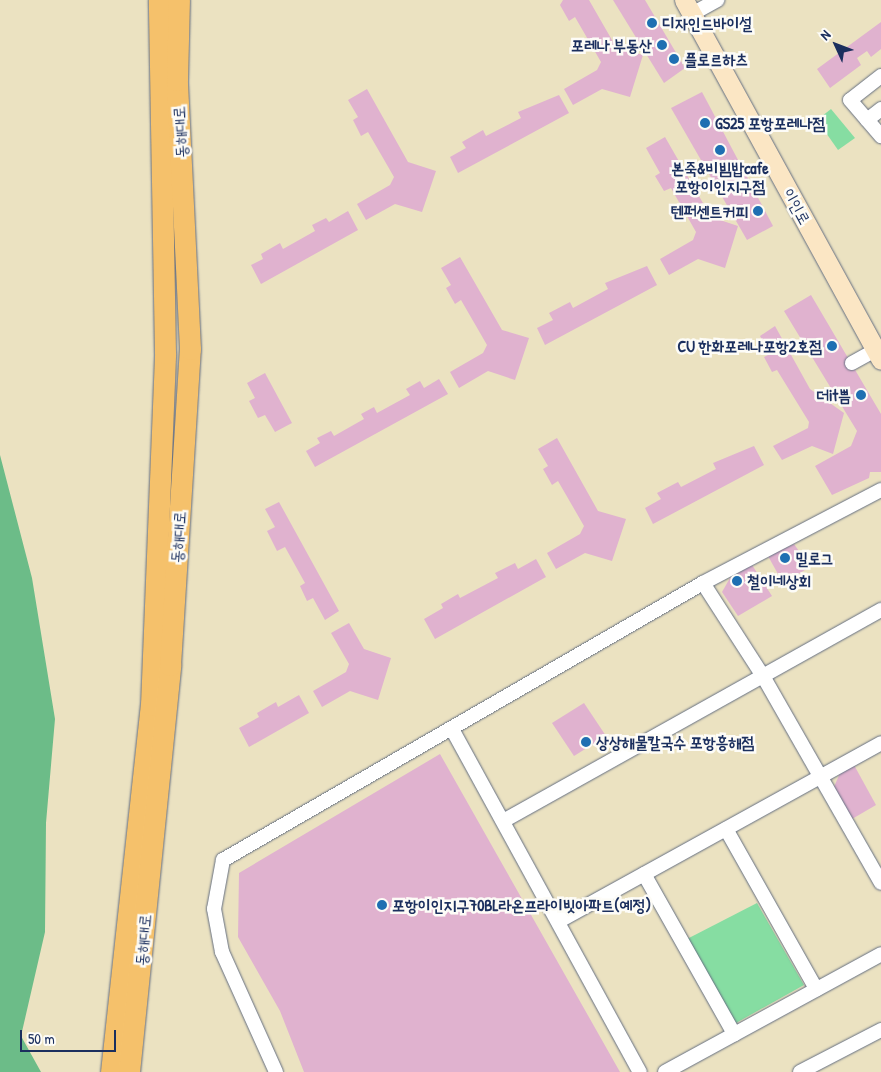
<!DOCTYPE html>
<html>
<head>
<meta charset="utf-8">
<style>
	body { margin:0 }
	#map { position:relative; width:881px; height:1072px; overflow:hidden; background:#ebe2c1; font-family:"Patrick Hand","Poor Story",sans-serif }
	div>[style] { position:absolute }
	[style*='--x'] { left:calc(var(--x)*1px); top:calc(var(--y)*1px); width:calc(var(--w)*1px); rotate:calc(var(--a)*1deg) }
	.green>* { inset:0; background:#86dda2 }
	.forest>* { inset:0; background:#6cbc88 }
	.building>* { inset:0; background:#e0b2cf }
	.roads { filter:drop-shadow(0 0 1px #646e81) drop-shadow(0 0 1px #646e81) }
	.street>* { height:14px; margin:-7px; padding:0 7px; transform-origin:7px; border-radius:7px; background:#fff }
	.secondary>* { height:19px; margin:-9.5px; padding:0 9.5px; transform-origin:9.5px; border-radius:9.5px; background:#fbe6c4 }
	.primary>* { height:21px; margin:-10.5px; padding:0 10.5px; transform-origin:10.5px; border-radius:10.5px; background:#f5c16b }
	.dots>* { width:14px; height:14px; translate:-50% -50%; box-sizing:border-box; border:2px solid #fdfcf7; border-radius:50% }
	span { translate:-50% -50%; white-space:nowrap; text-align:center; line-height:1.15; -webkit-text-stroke:5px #fdfcf7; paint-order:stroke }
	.poi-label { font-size:16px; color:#1b2f5e; font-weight:700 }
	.left { translate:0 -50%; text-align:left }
	.right { translate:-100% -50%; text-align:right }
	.street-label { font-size:16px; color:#1b2f5e }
	.north { position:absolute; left:811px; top:20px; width:50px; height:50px; -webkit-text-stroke:4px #fdfcf7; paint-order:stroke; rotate:313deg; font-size:14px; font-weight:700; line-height:20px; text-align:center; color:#1b2f5e }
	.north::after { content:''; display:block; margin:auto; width:18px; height:22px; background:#1b2f5e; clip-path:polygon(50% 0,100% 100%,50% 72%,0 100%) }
	.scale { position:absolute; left:20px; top:1030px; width:96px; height:22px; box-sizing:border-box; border:2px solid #1b2f5e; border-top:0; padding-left:6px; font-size:15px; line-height:18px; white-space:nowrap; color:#1b2f5e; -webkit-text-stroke:4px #fdfcf7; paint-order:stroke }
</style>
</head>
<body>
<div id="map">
	<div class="green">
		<i style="clip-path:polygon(831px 109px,855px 138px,838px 150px,817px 120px)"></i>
		<i style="clip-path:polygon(757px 903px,804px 985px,736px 1023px,687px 939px)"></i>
	</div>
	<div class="forest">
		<i style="clip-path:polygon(0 455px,32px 578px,55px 719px,46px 823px,45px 932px,21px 1036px,41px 1072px,0 1072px)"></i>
	</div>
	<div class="building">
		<i style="clip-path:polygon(563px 0,589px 0,616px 47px,643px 55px,630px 97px,602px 89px,573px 105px,564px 89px,597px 70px,601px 62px,575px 17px,569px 21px,560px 5px)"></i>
		<i style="clip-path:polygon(613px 0,645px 0,685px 68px,664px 83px)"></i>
		<i style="clip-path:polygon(881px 22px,881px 49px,871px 57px,867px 51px,857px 58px,861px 65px,830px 88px,817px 69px)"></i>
		<i style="clip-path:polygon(367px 89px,408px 162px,436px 171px,422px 212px,395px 204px,366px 220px,357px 204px,390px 185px,394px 177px,368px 132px,361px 136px,353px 120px,358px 117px,348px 100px)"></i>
		<i style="clip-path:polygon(702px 92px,773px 226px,747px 240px,671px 108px)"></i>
		<i style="clip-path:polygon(559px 95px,569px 113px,458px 173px,450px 157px,466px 148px,462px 142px,483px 130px,486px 136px,521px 118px,518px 112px)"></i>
		<i style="clip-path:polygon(665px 137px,711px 217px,738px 226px,725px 268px,698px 259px,669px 275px,660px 259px,693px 240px,696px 232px,671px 188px,664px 191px,655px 176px,660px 173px,646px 148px)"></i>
		<i style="clip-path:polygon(348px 211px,358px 230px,261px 284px,251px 265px,263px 259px,261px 254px,280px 243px,283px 249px,315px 231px,312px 225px,326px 218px,329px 222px)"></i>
		<i style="clip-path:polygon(460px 257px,502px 330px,529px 338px,515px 380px,488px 371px,459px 388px,450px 372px,483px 353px,487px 345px,461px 300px,455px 304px,446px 288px,451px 285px,441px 268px)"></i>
		<i style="clip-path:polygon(647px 266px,657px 285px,545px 345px,537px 328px,553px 320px,549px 313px,570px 302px,573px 308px,608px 289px,605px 283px)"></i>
		<i style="clip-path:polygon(811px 295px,881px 414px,881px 472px,870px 472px,869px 478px,832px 495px,815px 466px,851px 446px,857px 431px,784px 311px)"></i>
		<i style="clip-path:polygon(775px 326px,810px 389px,844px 413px,833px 454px,812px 446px,782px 460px,773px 446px,808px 428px,809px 422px,777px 370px,772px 372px,764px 357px,770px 354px,760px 336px)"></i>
		<i style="clip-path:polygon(265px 373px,292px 423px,275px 432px,265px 415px,258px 418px,249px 401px,255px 398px,247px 383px)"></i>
		<i style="clip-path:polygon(439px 379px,448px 394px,315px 467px,306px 451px,320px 443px,317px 438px,331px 431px,334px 436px,364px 419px,361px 414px,374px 407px,377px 413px,410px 395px,406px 389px,420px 381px,424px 388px)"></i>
		<i style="clip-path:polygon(557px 438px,598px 511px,626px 519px,612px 561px,585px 553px,556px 569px,547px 553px,580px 534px,584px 526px,558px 481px,552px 485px,543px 469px,548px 466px,538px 449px)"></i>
		<i style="clip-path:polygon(754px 446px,764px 465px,653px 524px,645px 508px,661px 499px,657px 493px,678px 482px,681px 487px,716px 469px,713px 463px)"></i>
		<i style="clip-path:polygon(279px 502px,339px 611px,325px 620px,313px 598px,307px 601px,300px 586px,305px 583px,285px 547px,277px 551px,267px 531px,275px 527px,265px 509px)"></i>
		<i style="clip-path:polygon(794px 544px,810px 567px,783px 583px,768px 556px)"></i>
		<i style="clip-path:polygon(536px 559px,546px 577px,435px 639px,424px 619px,443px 608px,441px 604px,458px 594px,460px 598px,498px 578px,495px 573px,515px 563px,518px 569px)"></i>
		<i style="clip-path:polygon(752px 565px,772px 596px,738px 616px,722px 592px,730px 578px)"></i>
		<i style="clip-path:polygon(349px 623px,364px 649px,391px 658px,378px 700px,350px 691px,322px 707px,313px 691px,346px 672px,349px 664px,331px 633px)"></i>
		<i style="clip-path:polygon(299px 695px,309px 713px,249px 747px,239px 728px,259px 717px,257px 713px,276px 702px,278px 707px)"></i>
		<i style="clip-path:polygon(584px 703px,606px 736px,574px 756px,552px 723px)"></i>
		<i style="clip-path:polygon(440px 754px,620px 1072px,304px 1072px,280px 1011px,238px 937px,239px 873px)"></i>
		<i style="clip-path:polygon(854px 765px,876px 805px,852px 819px,834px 787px,840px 773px)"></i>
	</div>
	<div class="roads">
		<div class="street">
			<i style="--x:692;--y:14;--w:29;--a:-29"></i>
			<i style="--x:881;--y:76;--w:39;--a:142"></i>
			<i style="--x:850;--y:100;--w:48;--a:49.3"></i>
			<i style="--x:867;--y:120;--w:18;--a:-38"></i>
			<i style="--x:852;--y:363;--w:33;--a:-29"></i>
			<i style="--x:703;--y:583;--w:111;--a:57.2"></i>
			<i style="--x:763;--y:676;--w:238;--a:60.3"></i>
			<i style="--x:452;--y:729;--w:391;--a:61.3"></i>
			<i style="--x:505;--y:820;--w:431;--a:-29.2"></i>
			<i style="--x:726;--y:829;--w:184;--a:60.6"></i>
			<i style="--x:644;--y:874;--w:184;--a:60.6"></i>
			<i style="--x:559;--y:921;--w:368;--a:-28.9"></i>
			<i style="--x:276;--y:1072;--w:132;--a:-114.2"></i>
			<i style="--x:222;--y:952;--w:44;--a:-100.5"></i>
			<i style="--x:214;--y:909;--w:50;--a:-79.6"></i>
			<i style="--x:223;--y:860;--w:554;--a:-29.99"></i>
			<i style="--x:703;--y:583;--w:201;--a:-27.6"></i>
			<i style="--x:665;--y:1072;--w:246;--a:-28.6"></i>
			<i style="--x:800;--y:1072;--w:91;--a:-27.4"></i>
		</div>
		<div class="secondary">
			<i style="--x:684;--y:0;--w:410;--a:61.3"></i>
		</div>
		<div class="primary">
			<i style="--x:111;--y:1072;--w:369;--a:-83.8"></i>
			<i style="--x:151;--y:705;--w:352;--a:-87.7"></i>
			<i style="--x:165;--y:353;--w:353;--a:-91"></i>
			<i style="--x:129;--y:1072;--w:409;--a:-84.2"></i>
			<i style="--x:170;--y:665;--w:317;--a:-86.4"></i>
			<i style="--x:190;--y:349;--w:269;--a:-92.8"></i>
			<i style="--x:177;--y:80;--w:80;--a:-88.6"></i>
		</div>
	</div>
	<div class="dots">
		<i style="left:652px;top:23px;background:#1f6fb2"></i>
		<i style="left:662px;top:45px;background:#1f6fb2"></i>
		<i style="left:674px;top:59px;background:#1f6fb2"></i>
		<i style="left:705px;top:123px;background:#1f6fb2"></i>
		<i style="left:720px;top:150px;background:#1f6fb2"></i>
		<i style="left:758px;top:211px;background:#1f6fb2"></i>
		<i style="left:832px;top:346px;background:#1f6fb2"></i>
		<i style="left:861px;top:395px;background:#1f6fb2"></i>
		<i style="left:785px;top:558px;background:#1f6fb2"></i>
		<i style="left:737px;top:581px;background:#1f6fb2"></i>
		<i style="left:586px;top:742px;background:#1f6fb2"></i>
		<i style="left:382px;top:905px;background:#1f6fb2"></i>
	</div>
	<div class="poi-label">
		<span class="left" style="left:662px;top:23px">디자인드바이설</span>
		<span class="right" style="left:652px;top:45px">포레나 부동산</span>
		<span class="left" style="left:684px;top:59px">플로르하츠</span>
		<span class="left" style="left:715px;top:123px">GS25 포항포레나점</span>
		<span style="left:720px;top:177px">본죽&amp;비빔밥cafe<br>포항이인지구점</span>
		<span class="right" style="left:748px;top:211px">텐퍼센트커피</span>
		<span class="right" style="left:822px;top:346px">CU 한화포레나포항2호점</span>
		<span class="right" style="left:851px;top:395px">더it쁨</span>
		<span class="left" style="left:795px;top:558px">밀로그</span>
		<span class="left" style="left:747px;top:581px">철이네상회</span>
		<span class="left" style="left:596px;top:742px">상상해물칼국수 포항흥해점</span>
		<span class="left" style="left:392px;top:905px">포항이인지구70BL라온프라이빗아파트(예정)</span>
	</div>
	<div class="street-label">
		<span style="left:180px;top:132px;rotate:-93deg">동해대로</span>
		<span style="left:797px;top:206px;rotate:61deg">이인로</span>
		<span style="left:178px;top:537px;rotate:-86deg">동해대로</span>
		<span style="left:143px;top:940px;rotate:-85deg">동해대로</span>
	</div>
	<div class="north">N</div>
	<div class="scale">50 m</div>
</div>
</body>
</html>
